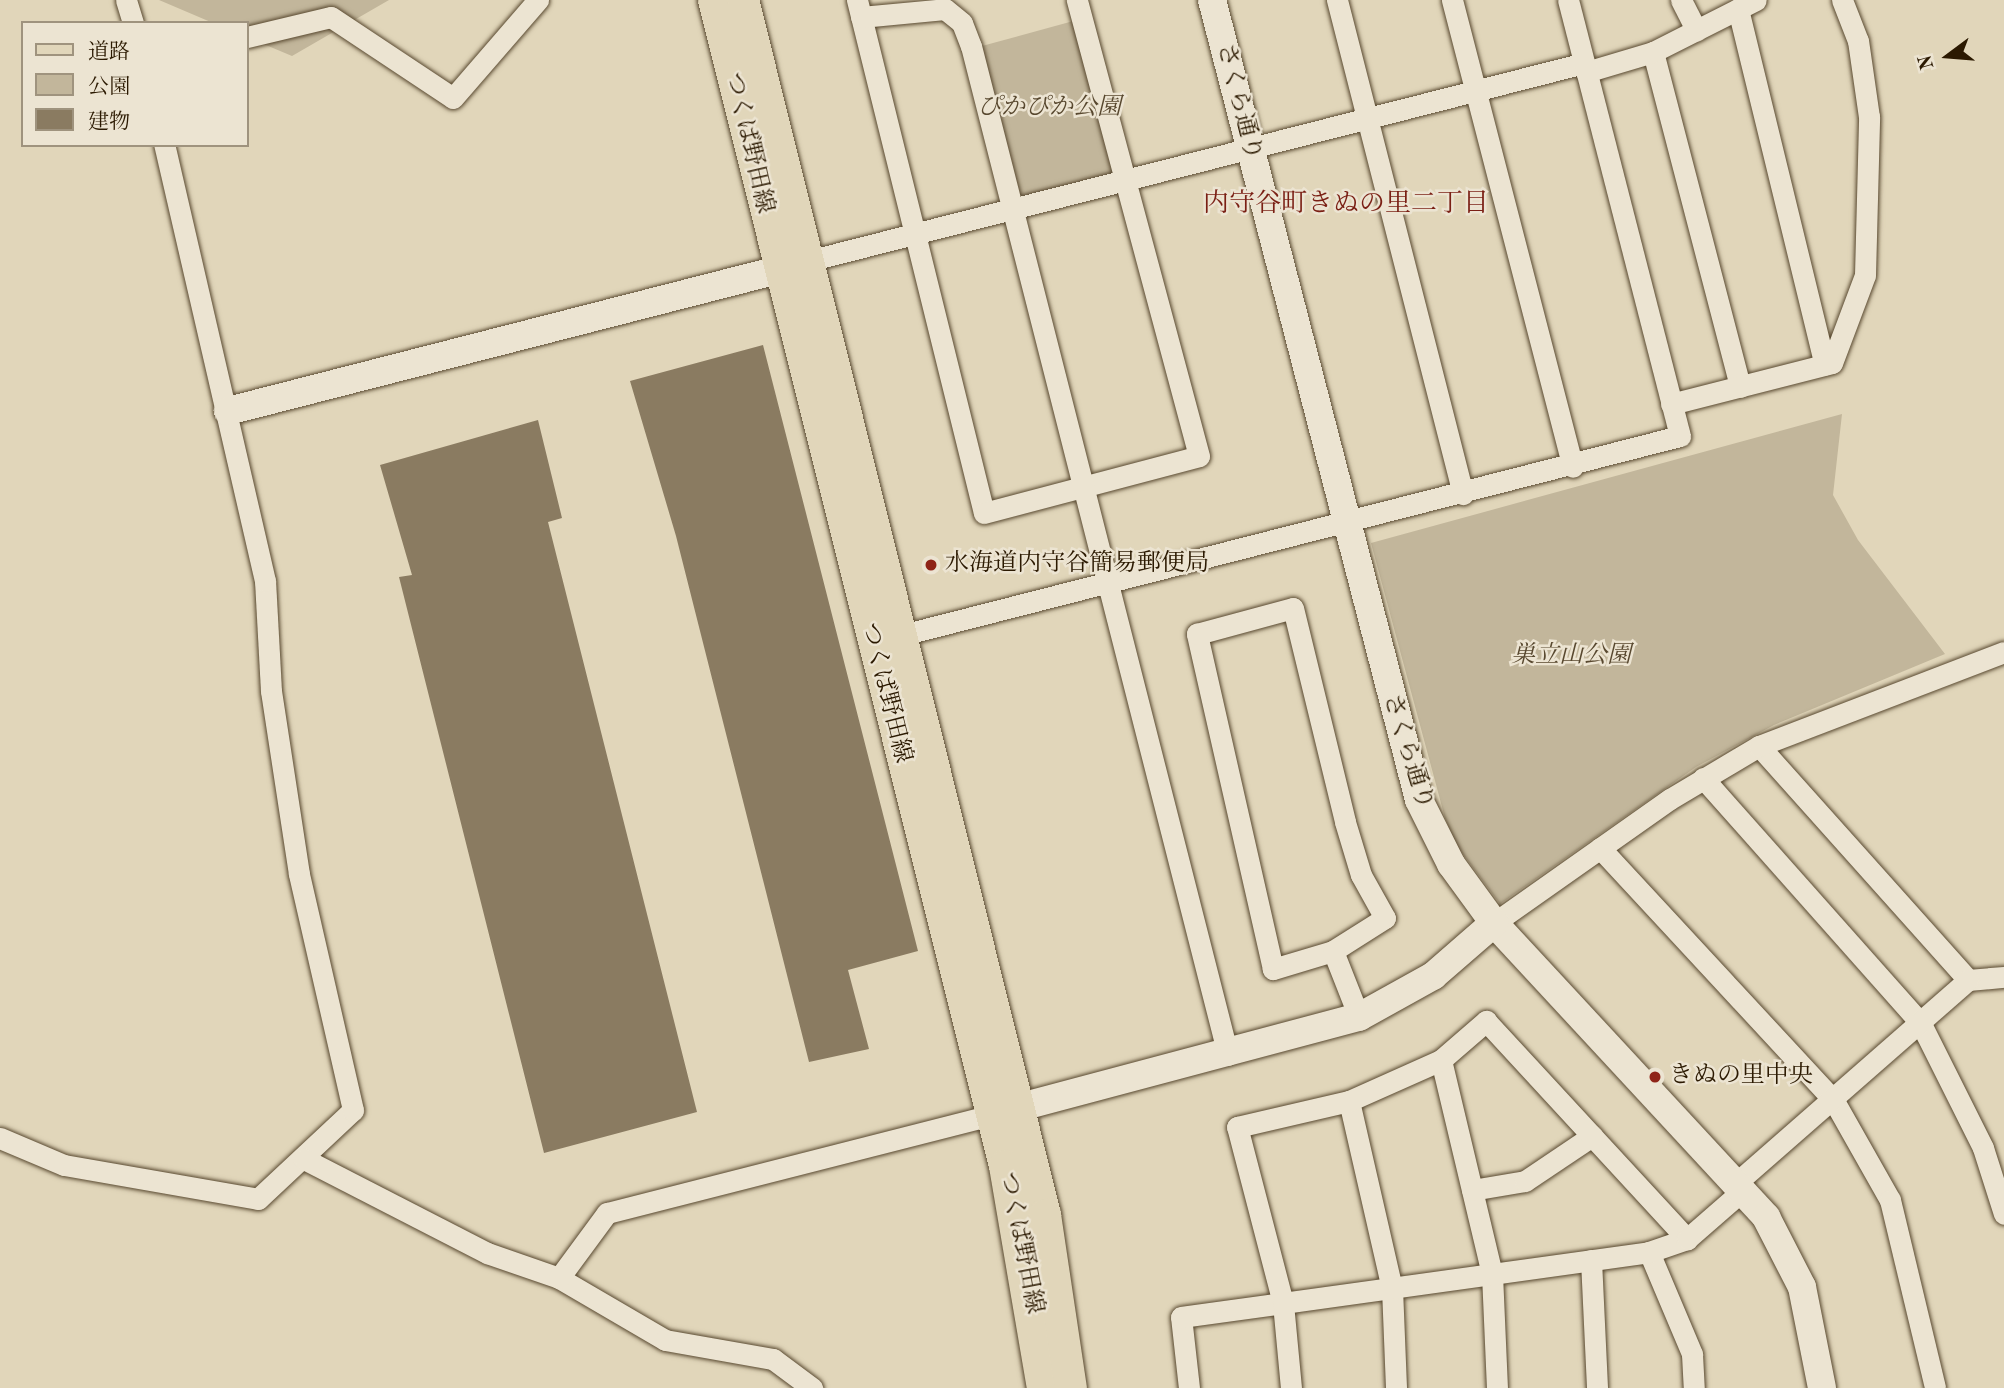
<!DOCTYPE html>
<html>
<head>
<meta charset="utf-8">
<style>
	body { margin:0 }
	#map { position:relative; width:2004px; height:1388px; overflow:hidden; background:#e1d6ba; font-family:"Old Standard TT","Noto Serif JP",serif }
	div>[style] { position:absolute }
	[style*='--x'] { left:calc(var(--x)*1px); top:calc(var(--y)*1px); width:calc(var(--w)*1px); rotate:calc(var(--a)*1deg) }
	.green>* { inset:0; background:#c2b69b }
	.building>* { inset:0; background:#8a7b61 }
	.roads { filter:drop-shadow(0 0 2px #58482f) drop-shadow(0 0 2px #58482f) }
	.street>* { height:21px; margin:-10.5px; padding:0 10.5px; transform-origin:10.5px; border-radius:10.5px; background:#ece4d2 }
	.secondary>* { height:28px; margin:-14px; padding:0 14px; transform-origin:14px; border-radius:14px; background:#ece4d2 }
	.primary>* { height:32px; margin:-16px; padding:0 16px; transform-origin:16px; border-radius:16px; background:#e1d6ba }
	.dots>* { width:19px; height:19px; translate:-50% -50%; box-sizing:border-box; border:4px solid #ece4d2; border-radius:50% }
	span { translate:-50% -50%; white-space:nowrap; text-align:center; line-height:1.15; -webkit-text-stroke:5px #ece4d2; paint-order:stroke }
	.street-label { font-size:24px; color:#2b1901 }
	.park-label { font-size:24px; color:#58482f; font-style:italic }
	.poi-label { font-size:24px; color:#2b1901 }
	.left { translate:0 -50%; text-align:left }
	.neighbourhood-label { font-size:26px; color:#7a1f14 }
	.legend { position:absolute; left:21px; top:21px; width:228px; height:126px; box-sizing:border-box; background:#ece4d2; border:2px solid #9f937e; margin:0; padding:9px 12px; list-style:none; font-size:21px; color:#2b1901 }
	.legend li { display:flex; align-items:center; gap:14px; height:35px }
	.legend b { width:35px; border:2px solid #9f937e }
	.north { position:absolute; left:1913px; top:21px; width:70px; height:70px; -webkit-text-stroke:5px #ece4d2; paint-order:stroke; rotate:254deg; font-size:19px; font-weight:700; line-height:28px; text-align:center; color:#2b1901 }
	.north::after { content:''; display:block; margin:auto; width:24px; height:32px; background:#2b1901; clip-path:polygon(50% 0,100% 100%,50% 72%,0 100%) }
</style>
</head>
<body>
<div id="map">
	<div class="green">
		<i style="clip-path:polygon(159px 0,389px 0,292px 56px,247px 37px,247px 23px,213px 23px)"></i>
		<i style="clip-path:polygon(1077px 20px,1116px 173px,1021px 197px,982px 46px)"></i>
		<i style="clip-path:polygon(1842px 414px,1833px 495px,1858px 540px,1945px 654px,1774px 725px,1696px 767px,1500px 904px,1457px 846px,1445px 818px,1371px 543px)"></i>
	</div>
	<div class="building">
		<i style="clip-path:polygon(763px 345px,918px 951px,848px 970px,869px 1049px,809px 1062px,676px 536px,630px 381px)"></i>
		<i style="clip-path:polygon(538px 420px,562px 518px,548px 522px,697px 1112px,544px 1153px,399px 577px,412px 575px,380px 465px)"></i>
	</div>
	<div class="roads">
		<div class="street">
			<i style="--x:126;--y:0;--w:24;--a:73"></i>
			<i style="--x:857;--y:0;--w:528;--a:76.1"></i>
			<i style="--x:984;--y:513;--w:222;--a:-14.8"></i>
			<i style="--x:1199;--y:456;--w:472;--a:-105"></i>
			<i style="--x:1337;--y:0;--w:510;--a:75.69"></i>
			<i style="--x:1452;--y:0;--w:482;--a:75.5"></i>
			<i style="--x:1681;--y:0;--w:34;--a:63"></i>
			<i style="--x:1738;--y:9;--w:366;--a:76.3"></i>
			<i style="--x:861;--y:17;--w:84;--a:-5.4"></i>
			<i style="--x:945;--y:9;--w:22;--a:39"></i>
			<i style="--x:962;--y:23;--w:25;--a:69"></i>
			<i style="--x:971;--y:46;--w:1041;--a:75.71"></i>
			<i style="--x:247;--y:37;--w:86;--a:-13.4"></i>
			<i style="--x:331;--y:17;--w:146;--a:33.6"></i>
			<i style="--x:453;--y:98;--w:130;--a:-49.1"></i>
			<i style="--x:1653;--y:52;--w:346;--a:75.4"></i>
			<i style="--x:1586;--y:72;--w:70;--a:-16.6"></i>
			<i style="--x:1653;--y:52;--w:115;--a:-26.8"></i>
			<i style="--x:804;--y:262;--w:805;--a:-14.31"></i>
			<i style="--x:1671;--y:404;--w:166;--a:-14.3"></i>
			<i style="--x:1832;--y:363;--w:94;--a:-69.4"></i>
			<i style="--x:1865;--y:275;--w:158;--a:-88.5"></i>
			<i style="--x:1869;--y:117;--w:77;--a:-98.2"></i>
			<i style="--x:1858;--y:41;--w:44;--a:-111.3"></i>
			<i style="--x:1293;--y:608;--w:220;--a:76.3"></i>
			<i style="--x:1345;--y:822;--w:55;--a:73.2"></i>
			<i style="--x:1361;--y:875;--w:49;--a:60.8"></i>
			<i style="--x:1385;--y:918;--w:62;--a:147.6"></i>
			<i style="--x:1333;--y:951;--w:63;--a:163.3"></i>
			<i style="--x:1273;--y:969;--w:344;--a:-102.8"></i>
			<i style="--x:1197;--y:634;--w:99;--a:-15.2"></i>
			<i style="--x:898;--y:636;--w:807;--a:-14.35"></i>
			<i style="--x:1680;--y:436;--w:450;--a:-104.4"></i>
			<i style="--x:1759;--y:746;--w:314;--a:48.2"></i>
			<i style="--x:1968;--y:980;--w:36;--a:-5"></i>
			<i style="--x:1703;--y:778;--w:327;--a:48.4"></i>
			<i style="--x:1920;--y:1022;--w:141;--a:63.4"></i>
			<i style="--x:1983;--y:1148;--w:69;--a:72.3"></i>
			<i style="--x:1600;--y:848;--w:345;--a:47.2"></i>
			<i style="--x:1834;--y:1101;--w:114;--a:60.5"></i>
			<i style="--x:1890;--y:1200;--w:193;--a:76.5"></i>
			<i style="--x:1494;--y:923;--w:215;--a:-35.2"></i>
			<i style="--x:1670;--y:799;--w:104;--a:-30.8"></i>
			<i style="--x:1759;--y:746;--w:262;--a:-21"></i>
			<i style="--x:1333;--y:951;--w:71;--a:68.5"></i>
			<i style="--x:1441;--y:1060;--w:220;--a:76.6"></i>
			<i style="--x:1492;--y:1274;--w:114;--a:87.5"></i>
			<i style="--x:1349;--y:1101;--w:192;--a:77.1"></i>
			<i style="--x:1392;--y:1288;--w:100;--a:87.7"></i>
			<i style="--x:0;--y:1138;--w:69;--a:22.9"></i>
			<i style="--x:64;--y:1165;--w:197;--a:9.9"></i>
			<i style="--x:258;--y:1199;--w:130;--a:-43.1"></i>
			<i style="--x:353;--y:1110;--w:242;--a:-102.9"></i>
			<i style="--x:299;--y:874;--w:185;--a:-98.7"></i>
			<i style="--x:271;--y:691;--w:110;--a:-93.1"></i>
			<i style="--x:265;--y:581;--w:448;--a:-103"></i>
			<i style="--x:304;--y:1159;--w:206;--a:27.2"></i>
			<i style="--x:487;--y:1253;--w:76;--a:19.1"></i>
			<i style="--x:559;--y:1278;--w:123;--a:30.3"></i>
			<i style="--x:665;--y:1340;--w:110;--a:10"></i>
			<i style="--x:773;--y:1359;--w:49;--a:36.6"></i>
			<i style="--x:1735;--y:1184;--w:310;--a:-41.2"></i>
			<i style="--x:1472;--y:1190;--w:54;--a:-9.6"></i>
			<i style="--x:1525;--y:1181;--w:81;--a:-33.9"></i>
			<i style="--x:1649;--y:1252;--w:111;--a:67.1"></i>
			<i style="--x:1692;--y:1354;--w:34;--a:87"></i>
			<i style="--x:1591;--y:1260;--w:128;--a:87.3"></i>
			<i style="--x:559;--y:1278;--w:81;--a:-53.6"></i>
			<i style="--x:607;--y:1213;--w:397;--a:-14.3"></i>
			<i style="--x:1189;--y:1388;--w:71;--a:-96.4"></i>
			<i style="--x:1181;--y:1317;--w:103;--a:-7.8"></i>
			<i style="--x:1283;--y:1303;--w:182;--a:-104.6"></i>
			<i style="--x:1237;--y:1127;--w:115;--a:-13.1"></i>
			<i style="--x:1349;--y:1101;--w:101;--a:-24"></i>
			<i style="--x:1441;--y:1060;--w:60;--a:-40.9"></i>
			<i style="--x:1486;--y:1021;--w:297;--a:47.3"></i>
			<i style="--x:1291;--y:1388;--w:85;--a:-95.4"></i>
			<i style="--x:1283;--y:1303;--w:370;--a:-7.9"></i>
			<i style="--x:1649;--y:1252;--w:40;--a:-18.9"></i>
			<i style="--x:1687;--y:1239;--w:73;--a:-41.1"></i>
		</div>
		<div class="secondary">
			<i style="--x:1212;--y:0;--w:826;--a:75.49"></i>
			<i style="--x:1419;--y:800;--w:72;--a:63.4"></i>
			<i style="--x:1451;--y:864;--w:73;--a:53.9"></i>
			<i style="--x:1494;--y:923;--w:401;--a:47.2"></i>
			<i style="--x:1766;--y:1217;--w:79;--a:62.8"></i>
			<i style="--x:1802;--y:1287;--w:103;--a:78.8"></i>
			<i style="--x:228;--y:411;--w:568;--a:-14.38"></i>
			<i style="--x:998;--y:1113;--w:374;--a:-14.9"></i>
			<i style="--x:1359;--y:1017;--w:85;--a:-29"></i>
			<i style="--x:1433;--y:976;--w:81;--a:-41"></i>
		</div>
		<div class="primary">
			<i style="--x:714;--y:0;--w:1202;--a:75.99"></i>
			<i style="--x:1005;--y:1166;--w:225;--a:80.3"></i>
			<i style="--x:743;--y:0;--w:1252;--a:76.04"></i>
			<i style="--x:1045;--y:1215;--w:175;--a:81.5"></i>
		</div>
	</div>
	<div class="dots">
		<i style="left:931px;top:565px;background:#8f2418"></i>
		<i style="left:1655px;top:1077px;background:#8f2418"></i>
	</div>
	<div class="street-label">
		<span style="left:1238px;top:102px;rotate:76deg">さくら通り</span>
		<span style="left:748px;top:143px;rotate:77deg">つくば野田線</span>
		<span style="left:885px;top:693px;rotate:76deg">つくば野田線</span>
		<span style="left:1407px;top:752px;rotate:73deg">さくら通り</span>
		<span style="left:1020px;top:1243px;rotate:79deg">つくば野田線</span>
	</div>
	<div class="park-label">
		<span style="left:1049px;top:109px">ぴかぴか公園</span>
		<span style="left:1571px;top:657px">巣立山公園</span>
	</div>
	<div class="poi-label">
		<span class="left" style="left:945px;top:565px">水海道内守谷簡易郵便局</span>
		<span class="left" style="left:1669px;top:1077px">きぬの里中央</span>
	</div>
	<div class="neighbourhood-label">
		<span style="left:1346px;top:205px">内守谷町きぬの里二丁目</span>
	</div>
	<ul class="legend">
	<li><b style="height:9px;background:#e1d6ba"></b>道路</li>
	<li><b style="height:19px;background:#c2b69b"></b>公園</li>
	<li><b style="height:19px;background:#8a7b61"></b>建物</li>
	</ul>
	<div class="north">N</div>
</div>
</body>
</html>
